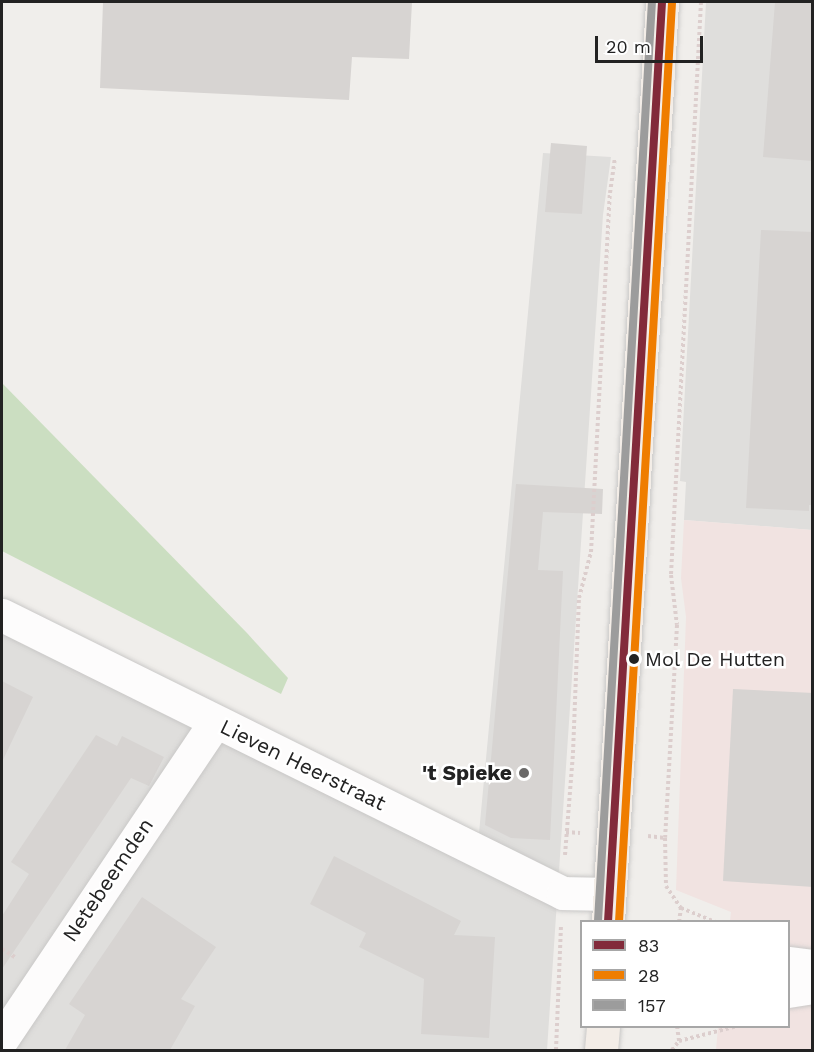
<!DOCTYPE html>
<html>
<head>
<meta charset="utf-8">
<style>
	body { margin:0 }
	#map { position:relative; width:814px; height:1052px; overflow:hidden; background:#f0eeeb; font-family:"Work Sans",sans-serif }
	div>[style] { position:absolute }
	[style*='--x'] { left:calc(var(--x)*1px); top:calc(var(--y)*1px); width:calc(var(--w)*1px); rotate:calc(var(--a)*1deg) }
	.residential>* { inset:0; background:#dfdedc }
	.commercial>* { inset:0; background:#f1e3e1 }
	.forest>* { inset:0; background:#cbdec1 }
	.building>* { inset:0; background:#d7d4d2 }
	.path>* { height:4px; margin-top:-2px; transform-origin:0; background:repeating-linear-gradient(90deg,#dccecd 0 3px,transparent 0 6px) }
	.roads { filter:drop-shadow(0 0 2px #c9c8c7) drop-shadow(0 0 2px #c9c8c7) }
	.minor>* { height:33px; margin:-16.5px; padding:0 16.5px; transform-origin:16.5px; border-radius:16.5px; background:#fdfcfc }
	.tertiary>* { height:33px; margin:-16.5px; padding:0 16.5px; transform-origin:16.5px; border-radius:16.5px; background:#fdfcfc }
	.primary>* { height:33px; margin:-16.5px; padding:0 16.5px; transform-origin:16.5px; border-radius:16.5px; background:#f3ede7 }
	.bus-1>* { height:8px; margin:-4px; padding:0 4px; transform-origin:4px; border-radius:4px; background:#822a3a }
	.bus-2>* { height:8px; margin:-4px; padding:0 4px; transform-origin:4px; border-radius:4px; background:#ef7d00 }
	.bus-3>* { height:8px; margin:-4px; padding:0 4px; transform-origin:4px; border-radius:4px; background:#9c9c9c }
	.dots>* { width:16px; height:16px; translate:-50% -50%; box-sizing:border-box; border:3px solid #fff; border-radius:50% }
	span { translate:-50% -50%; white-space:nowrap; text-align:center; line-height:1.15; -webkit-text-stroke:5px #fff; paint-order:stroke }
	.bus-label { font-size:20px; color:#222 }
	.left { translate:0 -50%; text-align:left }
	.street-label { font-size:21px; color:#222 }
	.poi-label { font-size:21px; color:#222; font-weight:700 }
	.right { translate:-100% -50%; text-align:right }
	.frame { position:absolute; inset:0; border:3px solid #222; pointer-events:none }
	.legend { position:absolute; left:580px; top:920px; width:210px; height:108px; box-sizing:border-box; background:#fff; border:2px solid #a7a7a7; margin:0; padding:8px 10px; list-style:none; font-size:18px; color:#222 }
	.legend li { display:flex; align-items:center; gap:12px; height:30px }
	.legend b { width:30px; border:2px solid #a7a7a7 }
	.scale { position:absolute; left:595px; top:36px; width:108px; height:27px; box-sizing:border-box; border:3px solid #222; border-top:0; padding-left:8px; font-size:18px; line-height:21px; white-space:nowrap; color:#222; -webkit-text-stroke:4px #fff; paint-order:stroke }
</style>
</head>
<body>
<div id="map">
	<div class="residential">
		<i style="clip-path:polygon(706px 2px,812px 2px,812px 530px,684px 520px,686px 482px,680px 481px)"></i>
		<i style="clip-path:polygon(543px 153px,611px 157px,603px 215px,547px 1050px,2px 1050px,2px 599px,479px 833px)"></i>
	</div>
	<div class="commercial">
		<i style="clip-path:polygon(684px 520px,812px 530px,812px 1050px,716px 1050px,718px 1027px,788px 1026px,788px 922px,730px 921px,731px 912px,676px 890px,686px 617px,681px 578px)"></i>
	</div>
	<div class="forest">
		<i style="clip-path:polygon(2px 383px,247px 633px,288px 678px,281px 694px,2px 551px)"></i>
	</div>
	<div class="building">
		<i style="clip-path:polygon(103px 2px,412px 2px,409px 59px,352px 57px,349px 100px,100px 88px)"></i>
		<i style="clip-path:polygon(775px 2px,813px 2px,813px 161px,763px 157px)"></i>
		<i style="clip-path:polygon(551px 143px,587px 146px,582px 214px,545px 212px)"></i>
		<i style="clip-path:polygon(761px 230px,813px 232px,813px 505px,809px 505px,809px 511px,746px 508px)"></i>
		<i style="clip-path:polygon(516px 484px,603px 489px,602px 514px,543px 512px,538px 570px,563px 571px,550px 840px,511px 838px,485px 825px)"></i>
		<i style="clip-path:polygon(2px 681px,33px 697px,2px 762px)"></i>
		<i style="clip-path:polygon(733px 689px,813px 693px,813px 887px,723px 881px)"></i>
		<i style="clip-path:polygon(96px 735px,117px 746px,122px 736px,164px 757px,149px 786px,131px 778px,2px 969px,2px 916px,29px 874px,11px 862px)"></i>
		<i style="clip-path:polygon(334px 856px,461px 921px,454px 935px,495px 937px,489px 1038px,421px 1034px,424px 979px,359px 947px,366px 933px,310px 904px)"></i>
		<i style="clip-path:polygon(142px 897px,216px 947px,181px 999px,195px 1006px,170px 1050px,65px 1050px,85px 1015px,69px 1004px)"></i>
	</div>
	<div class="path">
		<i style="--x:701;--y:2;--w:574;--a:93"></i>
		<i style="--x:671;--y:575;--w:50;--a:83.2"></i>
		<i style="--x:677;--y:625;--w:213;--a:93.2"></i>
		<i style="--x:665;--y:838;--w:48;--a:88.8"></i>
		<i style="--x:666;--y:886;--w:27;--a:56"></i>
		<i style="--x:681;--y:908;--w:38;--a:22"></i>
		<i style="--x:566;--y:832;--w:14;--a:4"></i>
		<i style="--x:648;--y:836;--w:17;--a:7"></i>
		<i style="--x:565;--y:855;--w:102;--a:-85.5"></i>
		<i style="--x:573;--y:753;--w:155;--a:-87.8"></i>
		<i style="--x:579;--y:598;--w:48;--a:-75.4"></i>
		<i style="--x:591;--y:552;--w:360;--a:-87"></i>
		<i style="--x:610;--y:193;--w:35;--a:-82"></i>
		<i style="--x:679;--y:922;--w:14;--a:-82"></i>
		<i style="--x:2;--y:949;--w:15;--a:32"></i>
		<i style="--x:677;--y:1026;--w:15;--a:82"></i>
		<i style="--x:556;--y:1050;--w:124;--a:-87.7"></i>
		<i style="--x:672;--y:1050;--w:11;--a:-52"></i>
		<i style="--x:679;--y:1041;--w:61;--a:-14.3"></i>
	</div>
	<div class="roads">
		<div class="minor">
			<i style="--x:2;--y:615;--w:626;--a:26.36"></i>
			<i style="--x:563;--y:893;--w:46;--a:1.2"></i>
			<i style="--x:2;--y:1039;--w:382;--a:-56.1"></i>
		</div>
		<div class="tertiary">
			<i style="--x:788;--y:963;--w:24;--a:7"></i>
			<i style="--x:788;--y:991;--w:24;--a:-9"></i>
		</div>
		<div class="primary">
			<i style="--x:608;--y:922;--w:922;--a:-86.64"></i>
			<i style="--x:601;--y:1050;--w:24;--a:-85"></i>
		</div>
	</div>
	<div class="bus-1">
		<i style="--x:608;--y:922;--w:922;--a:-86.64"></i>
	</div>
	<div class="bus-2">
		<i style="--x:619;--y:922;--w:921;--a:-86.7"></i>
	</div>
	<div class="bus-3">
		<i style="--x:598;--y:921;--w:921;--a:-86.64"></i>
	</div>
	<div class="dots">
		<i style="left:634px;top:659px;background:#222"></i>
		<i style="left:524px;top:773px;background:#6a6968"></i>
	</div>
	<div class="bus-label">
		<span class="left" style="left:645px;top:659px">Mol De Hutten</span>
	</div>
	<div class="street-label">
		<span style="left:303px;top:765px;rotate:26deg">Lieven Heerstraat</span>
		<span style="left:108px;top:880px;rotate:-56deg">Netebeemden</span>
	</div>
	<div class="poi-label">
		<span class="right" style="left:512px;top:773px">'t Spieke</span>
	</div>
	<div class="frame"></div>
	<ul class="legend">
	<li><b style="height:8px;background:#822a3a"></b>83</li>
	<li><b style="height:8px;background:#ef7d00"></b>28</li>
	<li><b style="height:8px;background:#9c9c9c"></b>157</li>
	</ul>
	<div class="scale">20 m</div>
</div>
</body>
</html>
